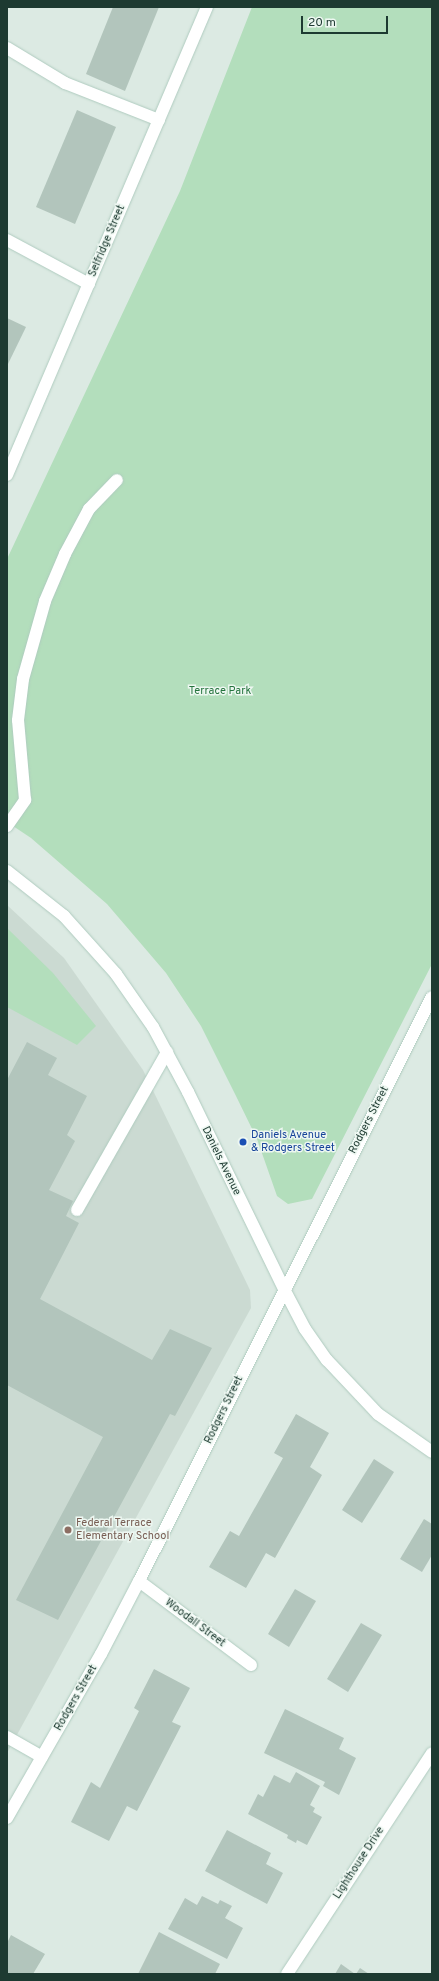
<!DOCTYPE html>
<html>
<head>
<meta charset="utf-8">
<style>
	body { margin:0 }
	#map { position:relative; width:439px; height:1981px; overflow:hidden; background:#dceae3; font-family:Overpass,sans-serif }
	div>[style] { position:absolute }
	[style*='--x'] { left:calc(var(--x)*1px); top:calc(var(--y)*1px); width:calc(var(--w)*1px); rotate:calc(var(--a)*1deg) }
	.built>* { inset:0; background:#cbdad2 }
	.green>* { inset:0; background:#b3debc }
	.building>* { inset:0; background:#b2c5bc }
	.roads { filter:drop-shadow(0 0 1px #afcbbf) drop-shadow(0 0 1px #afcbbf) }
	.lane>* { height:12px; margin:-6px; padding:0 6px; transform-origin:6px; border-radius:6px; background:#fff }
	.street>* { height:12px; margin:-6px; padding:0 6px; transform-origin:6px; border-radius:6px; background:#fff }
	.secondary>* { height:12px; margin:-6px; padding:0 6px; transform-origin:6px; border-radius:6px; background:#fff }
	.dots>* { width:11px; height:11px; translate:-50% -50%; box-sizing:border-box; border:2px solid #edf7f1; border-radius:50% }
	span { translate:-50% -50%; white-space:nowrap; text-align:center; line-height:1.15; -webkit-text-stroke:3px #edf7f1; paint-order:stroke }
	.street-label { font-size:11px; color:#1d3a31 }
	.park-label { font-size:11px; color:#25743e }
	.transit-label { font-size:11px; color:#164399 }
	.left { translate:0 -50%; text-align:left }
	.education-label { font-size:11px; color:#785e54 }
	.frame { position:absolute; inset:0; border:8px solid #1d3a31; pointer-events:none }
	.scale { position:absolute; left:301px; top:16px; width:87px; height:18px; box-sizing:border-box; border:2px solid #1d3a31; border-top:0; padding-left:5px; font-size:12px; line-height:14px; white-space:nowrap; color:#1d3a31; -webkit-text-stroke:3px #edf7f1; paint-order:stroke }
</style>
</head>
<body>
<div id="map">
	<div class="built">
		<i style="clip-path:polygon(7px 905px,64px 958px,143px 1070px,250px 1290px,251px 1308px,7px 1753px)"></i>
	</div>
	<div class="green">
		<i style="clip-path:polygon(252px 7px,432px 7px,432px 964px,312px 1199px,288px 1204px,277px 1196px,257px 1139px,236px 1096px,201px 1026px,166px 973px,107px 904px,31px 838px,7px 822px,7px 559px,180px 191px)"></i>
		<i style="clip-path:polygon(7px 928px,53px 973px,96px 1026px,77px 1045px,7px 1007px)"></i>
	</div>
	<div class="building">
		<i style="clip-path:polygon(113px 7px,159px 7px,125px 91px,86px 74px)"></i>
		<i style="clip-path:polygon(77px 110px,116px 127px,75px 224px,36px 207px)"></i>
		<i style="clip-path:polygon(7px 318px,26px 327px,7px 366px)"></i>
		<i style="clip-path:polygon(27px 1042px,57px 1058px,48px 1075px,87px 1096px,67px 1135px,75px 1141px,49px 1190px,73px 1201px,66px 1216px,79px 1223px,40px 1299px,152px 1360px,170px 1329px,212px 1348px,175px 1416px,170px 1414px,58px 1620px,16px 1600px,103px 1437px,7px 1385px,7px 1080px)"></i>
		<i style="clip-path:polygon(296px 1414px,329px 1433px,310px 1467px,322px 1475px,275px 1558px,266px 1553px,246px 1588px,209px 1567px,230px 1531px,239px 1536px,283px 1458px,274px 1453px)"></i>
		<i style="clip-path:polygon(374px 1459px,394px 1472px,362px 1523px,342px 1510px)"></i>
		<i style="clip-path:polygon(424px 1519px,432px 1524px,432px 1555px,422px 1572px,400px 1559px)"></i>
		<i style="clip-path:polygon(295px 1589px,316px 1601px,289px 1647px,268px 1634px)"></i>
		<i style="clip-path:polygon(361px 1623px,382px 1635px,348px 1692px,327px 1679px)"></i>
		<i style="clip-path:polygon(154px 1669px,190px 1688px,172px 1722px,181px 1726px,137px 1811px,127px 1806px,109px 1841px,71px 1822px,91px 1782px,100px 1788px,139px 1711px,134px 1708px)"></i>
		<i style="clip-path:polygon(285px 1709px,344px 1738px,339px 1749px,356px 1758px,339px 1795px,323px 1786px,325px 1782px,264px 1753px)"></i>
		<i style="clip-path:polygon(296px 1772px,320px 1786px,310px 1805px,315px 1808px,313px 1812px,322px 1817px,307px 1845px,297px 1840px,296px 1843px,287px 1838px,288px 1835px,248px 1814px,258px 1794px,263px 1797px,274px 1775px,290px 1783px)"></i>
		<i style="clip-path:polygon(227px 1830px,271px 1853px,266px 1864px,283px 1873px,267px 1904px,205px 1871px)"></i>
		<i style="clip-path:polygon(202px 1896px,218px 1904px,220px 1900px,232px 1906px,225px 1918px,243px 1928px,227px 1959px,168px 1929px,185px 1898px,197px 1905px)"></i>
		<i style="clip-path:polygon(159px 1932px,220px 1964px,215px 1974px,138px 1974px)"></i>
		<i style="clip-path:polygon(11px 1935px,45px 1954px,33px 1974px,7px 1974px,7px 1943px)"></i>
		<i style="clip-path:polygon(341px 1964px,355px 1974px,335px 1974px)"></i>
		<i style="clip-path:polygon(360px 1968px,369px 1974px,356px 1974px)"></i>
	</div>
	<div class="roads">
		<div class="lane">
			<i style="--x:7;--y:48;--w:68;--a:31.1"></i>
			<i style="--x:65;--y:83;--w:101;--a:21.5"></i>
			<i style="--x:7;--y:826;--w:32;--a:-55"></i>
			<i style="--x:25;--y:800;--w:80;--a:-95"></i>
			<i style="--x:18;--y:720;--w:41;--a:-83"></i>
			<i style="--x:23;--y:679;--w:81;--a:-74.2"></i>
			<i style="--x:45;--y:601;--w:51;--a:-66.9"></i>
			<i style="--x:65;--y:554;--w:51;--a:-61.9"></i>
			<i style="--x:89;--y:509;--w:40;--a:-46"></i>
			<i style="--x:77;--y:1210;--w:182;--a:-60.3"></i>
			<i style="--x:7;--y:1737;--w:40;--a:29.7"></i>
		</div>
		<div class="street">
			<i style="--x:7;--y:240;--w:93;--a:28.2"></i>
			<i style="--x:7;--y:475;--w:509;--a:-66.86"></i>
			<i style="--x:139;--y:1581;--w:140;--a:36.9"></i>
			<i style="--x:7;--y:1818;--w:189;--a:-60.2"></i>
			<i style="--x:101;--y:1654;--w:82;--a:-62.5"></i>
			<i style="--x:139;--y:1581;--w:653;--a:-63.36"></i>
			<i style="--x:287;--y:1974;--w:264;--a:-56.7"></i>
		</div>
		<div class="secondary">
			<i style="--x:7;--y:871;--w:73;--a:38.3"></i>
			<i style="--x:64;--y:916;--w:78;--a:48.1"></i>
			<i style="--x:116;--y:974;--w:65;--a:55.1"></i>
			<i style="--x:153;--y:1027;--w:74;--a:61.7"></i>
			<i style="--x:188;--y:1092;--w:219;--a:64"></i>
			<i style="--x:284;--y:1289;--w:45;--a:62.3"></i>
			<i style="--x:305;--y:1329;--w:38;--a:55"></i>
			<i style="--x:327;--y:1360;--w:74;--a:46.6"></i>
			<i style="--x:378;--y:1414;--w:66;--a:35.1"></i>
		</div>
	</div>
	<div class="dots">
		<i style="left:243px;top:1142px;background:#1a4fb4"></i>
		<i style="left:68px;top:1530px;background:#8d6e63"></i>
	</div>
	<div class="street-label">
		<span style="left:107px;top:241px;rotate:-67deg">Selfridge Street</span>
		<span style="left:369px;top:1120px;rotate:-63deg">Rodgers Street</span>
		<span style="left:221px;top:1161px;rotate:64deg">Daniels Avenue</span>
		<span style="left:224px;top:1410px;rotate:-64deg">Rodgers Street</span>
		<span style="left:195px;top:1623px;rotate:37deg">Woodall Street</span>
		<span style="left:76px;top:1698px;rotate:-60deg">Rodgers Street</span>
		<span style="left:359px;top:1863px;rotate:-57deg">Lighthouse Drive</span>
	</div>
	<div class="park-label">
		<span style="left:220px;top:691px">Terrace Park</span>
	</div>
	<div class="transit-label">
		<span class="left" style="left:251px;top:1142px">Daniels Avenue<br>&amp; Rodgers Street</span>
	</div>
	<div class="education-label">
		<span class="left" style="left:76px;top:1530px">Federal Terrace<br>Elementary School</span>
	</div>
	<div class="frame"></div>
	<div class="scale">20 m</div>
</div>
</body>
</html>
